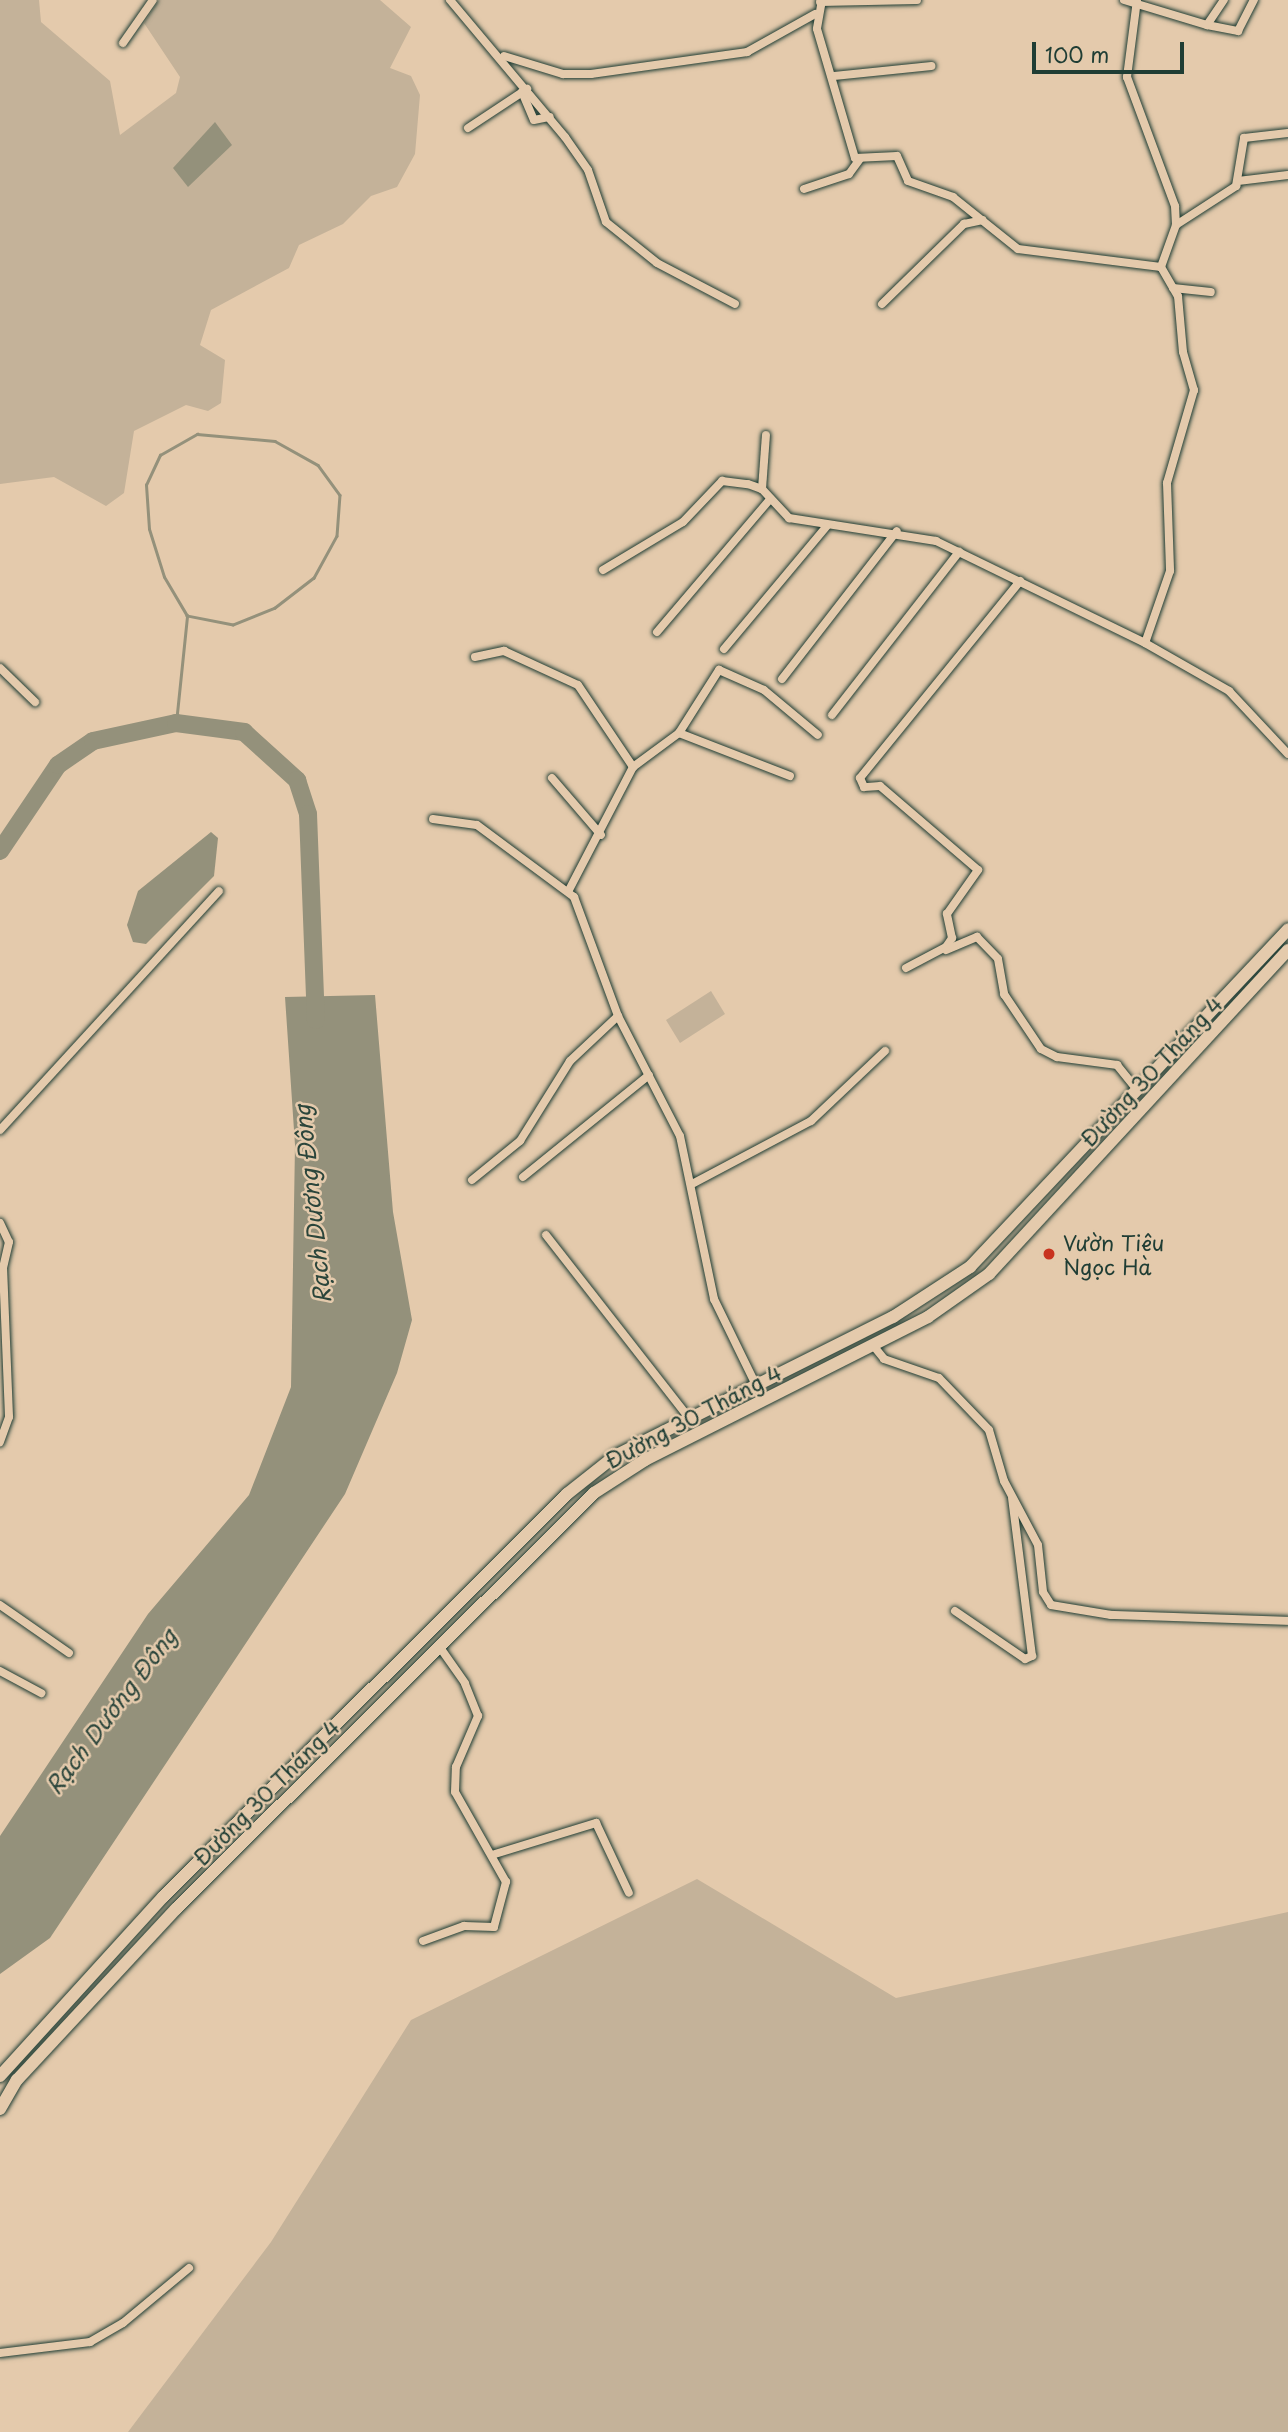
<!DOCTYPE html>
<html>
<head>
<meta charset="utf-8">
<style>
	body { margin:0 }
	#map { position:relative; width:1288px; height:2432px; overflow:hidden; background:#e4caac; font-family:"Playpen Sans",sans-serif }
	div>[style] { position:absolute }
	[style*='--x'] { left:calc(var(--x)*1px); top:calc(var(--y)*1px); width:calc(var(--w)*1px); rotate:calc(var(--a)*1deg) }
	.green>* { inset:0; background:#c4b299 }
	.water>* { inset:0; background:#94917b }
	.stream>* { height:2.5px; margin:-1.25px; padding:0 1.25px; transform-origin:1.25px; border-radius:1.25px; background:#94917b }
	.river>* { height:18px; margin:-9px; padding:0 9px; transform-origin:9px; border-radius:9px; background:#94917b }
	.roads { filter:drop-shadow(0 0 2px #1f3d34) drop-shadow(0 0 2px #1f3d34) }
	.street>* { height:8px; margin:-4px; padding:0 4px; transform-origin:4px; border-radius:4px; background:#e4caac }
	.primary>* { height:12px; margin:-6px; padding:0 6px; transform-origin:6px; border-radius:6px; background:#e4caac }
	.dots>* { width:19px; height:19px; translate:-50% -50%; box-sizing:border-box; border:4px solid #e4caac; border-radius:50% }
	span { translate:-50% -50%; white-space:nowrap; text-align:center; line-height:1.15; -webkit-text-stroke:5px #e4caac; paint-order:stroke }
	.street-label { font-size:21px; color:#1f3d34 }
	.poi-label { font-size:21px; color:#1f3d34 }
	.left { translate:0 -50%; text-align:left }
	.water-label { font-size:23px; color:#2b453b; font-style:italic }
	.scale { position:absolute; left:1032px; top:42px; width:152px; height:32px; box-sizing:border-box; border:4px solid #1f3d34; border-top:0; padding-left:9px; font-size:21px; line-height:24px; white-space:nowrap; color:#1f3d34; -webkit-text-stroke:5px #e4caac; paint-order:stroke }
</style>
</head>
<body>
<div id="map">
	<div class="green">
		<i style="clip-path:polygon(0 0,39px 0,41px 22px,110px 81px,120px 135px,176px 93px,180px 77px,144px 23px,159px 0,380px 0,411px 27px,390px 68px,411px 76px,420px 95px,415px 154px,397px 187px,371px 196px,343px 224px,299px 245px,289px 268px,211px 310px,200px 345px,225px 360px,221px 403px,208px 411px,186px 405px,134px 431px,124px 493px,106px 506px,54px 477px,0 484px)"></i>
		<i style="clip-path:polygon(711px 991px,725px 1014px,680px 1043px,666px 1020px)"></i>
		<i style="clip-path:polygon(697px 1879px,896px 1998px,1288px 1912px,1288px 2432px,128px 2432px,271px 2242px,411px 2020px)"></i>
	</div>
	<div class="water">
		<i style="clip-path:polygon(215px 122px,232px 145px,188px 187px,173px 168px)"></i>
		<i style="clip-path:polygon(211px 832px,218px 838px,214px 876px,146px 944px,133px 942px,127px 925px,138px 891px)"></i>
		<i style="clip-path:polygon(375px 995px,393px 1212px,412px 1320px,397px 1373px,345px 1494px,50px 1938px,0 1974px,0 1836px,148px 1614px,249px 1495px,291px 1387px,295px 1145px,285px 997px)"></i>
	</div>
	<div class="stream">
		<i style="--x:176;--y:723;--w:108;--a:-84.1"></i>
		<i style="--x:187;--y:616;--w:45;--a:-120.5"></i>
		<i style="--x:164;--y:577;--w:50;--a:-107.4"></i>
		<i style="--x:149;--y:529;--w:44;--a:-93.9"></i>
		<i style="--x:146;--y:485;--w:33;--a:-65"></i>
		<i style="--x:160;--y:455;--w:43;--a:-29.6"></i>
		<i style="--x:197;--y:434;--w:78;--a:5.1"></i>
		<i style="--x:275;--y:441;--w:49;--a:29.2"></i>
		<i style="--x:318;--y:465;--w:37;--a:54"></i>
		<i style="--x:340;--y:495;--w:41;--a:94.2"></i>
		<i style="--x:337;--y:536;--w:48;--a:118.7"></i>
		<i style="--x:314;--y:578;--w:49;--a:142.4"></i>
		<i style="--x:275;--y:608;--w:45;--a:158"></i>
		<i style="--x:233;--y:625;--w:47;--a:-168.9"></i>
	</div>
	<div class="river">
		<i style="--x:0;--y:851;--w:104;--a:-56"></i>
		<i style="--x:58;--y:765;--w:42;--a:-34.4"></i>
		<i style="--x:93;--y:741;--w:85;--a:-12.2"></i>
		<i style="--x:176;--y:723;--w:69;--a:7.5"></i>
		<i style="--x:244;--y:732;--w:72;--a:42.2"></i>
		<i style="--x:297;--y:780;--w:36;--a:72"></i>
		<i style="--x:308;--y:814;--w:206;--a:87.8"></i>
	</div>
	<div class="roads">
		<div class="street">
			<i style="--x:450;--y:0;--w:179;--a:50"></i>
			<i style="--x:565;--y:137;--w:40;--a:55.1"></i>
			<i style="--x:588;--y:170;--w:55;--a:70.9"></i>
			<i style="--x:606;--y:222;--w:65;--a:38.8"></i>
			<i style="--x:657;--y:263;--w:88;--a:27.7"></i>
			<i style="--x:822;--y:0;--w:29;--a:100"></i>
			<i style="--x:817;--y:29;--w:134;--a:73.6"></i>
			<i style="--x:855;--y:158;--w:42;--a:-2.7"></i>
			<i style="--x:897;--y:156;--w:27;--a:66"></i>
			<i style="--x:908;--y:181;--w:48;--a:19.6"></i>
			<i style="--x:953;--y:197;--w:83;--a:38.7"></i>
			<i style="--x:1018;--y:249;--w:144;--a:7.2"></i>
			<i style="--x:1124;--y:0;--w:87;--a:16.8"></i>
			<i style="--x:1207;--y:25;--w:30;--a:-56"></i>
			<i style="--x:1137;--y:0;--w:78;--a:97.4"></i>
			<i style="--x:1127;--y:77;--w:138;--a:69.6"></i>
			<i style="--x:1175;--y:206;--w:19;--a:87"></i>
			<i style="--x:1176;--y:225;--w:45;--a:109.7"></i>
			<i style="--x:1161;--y:267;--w:34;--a:60"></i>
			<i style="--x:1178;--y:296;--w:56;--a:84.9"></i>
			<i style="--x:1183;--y:352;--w:40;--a:74"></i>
			<i style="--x:1194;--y:390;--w:97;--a:106.2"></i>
			<i style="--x:1167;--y:483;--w:88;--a:88"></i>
			<i style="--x:1170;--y:571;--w:76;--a:109.1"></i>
			<i style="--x:820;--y:2;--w:97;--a:-1.2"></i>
			<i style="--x:1207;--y:25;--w:32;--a:11"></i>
			<i style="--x:1238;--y:31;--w:35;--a:-63"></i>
			<i style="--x:123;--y:43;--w:52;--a:-55.1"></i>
			<i style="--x:504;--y:56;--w:62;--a:17"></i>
			<i style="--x:563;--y:74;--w:28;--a:0"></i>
			<i style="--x:591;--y:74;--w:158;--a:-8"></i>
			<i style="--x:747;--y:52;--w:78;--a:-29.2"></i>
			<i style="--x:834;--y:76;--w:98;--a:-5.9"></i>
			<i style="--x:522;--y:92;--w:30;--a:67"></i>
			<i style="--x:534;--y:120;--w:16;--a:-11"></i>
			<i style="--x:468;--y:128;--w:71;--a:-33.5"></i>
			<i style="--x:1238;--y:181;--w:50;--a:-6.8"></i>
			<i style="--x:804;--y:189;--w:47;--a:-18.4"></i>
			<i style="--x:849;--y:174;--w:19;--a:-54"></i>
			<i style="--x:1176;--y:225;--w:72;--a:-33"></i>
			<i style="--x:1236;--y:186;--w:49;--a:-80.5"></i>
			<i style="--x:1244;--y:138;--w:44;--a:-6.5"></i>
			<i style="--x:1173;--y:288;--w:38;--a:6"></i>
			<i style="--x:882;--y:304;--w:115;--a:-44.3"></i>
			<i style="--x:964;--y:224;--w:19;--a:-12"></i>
			<i style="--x:762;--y:489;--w:54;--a:-85.8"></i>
			<i style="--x:603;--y:570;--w:93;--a:-31"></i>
			<i style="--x:683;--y:522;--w:57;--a:-46.4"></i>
			<i style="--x:722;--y:481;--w:26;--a:7"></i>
			<i style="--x:748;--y:484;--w:15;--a:20"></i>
			<i style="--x:762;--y:489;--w:40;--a:47"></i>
			<i style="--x:789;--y:518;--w:149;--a:8.9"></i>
			<i style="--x:936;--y:541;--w:233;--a:26"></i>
			<i style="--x:1145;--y:643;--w:97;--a:29.7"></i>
			<i style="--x:1229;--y:691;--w:86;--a:46.9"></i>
			<i style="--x:657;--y:632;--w:175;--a:-49.6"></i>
			<i style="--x:724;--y:649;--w:160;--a:-50.1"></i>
			<i style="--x:475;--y:657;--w:30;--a:-12"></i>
			<i style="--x:504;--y:651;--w:81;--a:24.7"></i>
			<i style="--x:578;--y:685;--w:99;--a:56.1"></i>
			<i style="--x:0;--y:668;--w:49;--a:44.2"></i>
			<i style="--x:782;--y:679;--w:187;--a:-52.2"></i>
			<i style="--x:832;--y:715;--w:207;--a:-52.1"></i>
			<i style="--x:679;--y:733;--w:119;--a:21.2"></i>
			<i style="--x:552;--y:778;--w:75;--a:49.3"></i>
			<i style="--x:433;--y:819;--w:44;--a:7.8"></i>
			<i style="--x:477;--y:825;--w:121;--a:36.6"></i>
			<i style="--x:574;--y:897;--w:127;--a:69.7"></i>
			<i style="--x:618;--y:1016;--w:135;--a:62.7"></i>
			<i style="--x:680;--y:1136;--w:167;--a:78.2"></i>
			<i style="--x:714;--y:1299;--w:96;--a:64"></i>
			<i style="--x:569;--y:890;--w:139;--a:-62.5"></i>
			<i style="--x:633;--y:767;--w:57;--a:-36.5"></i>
			<i style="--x:679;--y:733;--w:75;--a:-57.6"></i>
			<i style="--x:719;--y:670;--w:49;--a:24"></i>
			<i style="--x:764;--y:690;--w:70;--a:39.8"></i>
			<i style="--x:946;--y:950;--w:34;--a:-23"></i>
			<i style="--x:977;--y:937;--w:30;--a:46"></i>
			<i style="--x:998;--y:959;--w:36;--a:80"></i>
			<i style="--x:1004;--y:994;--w:66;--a:56.1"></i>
			<i style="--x:1041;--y:1049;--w:18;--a:27"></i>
			<i style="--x:1057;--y:1057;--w:61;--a:7.6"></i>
			<i style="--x:1117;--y:1065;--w:33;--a:51"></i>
			<i style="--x:906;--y:968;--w:45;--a:-27.7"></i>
			<i style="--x:946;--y:947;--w:11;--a:-56"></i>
			<i style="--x:952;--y:938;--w:25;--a:-102"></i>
			<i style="--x:947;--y:914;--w:54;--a:-54.8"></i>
			<i style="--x:978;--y:870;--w:129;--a:-139.4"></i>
			<i style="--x:880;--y:786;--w:16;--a:176"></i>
			<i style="--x:864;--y:787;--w:10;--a:-114"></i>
			<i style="--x:860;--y:778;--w:254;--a:-50.9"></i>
			<i style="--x:0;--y:1130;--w:324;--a:-47.5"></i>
			<i style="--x:523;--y:1177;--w:162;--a:-39"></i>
			<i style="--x:472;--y:1180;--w:62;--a:-39.1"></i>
			<i style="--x:520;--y:1141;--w:94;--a:-58"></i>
			<i style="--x:570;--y:1061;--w:66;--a:-43.2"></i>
			<i style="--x:692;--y:1184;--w:135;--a:-27.9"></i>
			<i style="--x:811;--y:1121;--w:102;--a:-43.4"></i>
			<i style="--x:0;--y:1223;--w:21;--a:65"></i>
			<i style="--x:9;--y:1242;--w:26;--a:103"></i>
			<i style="--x:3;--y:1267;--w:150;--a:87.7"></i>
			<i style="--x:9;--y:1417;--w:27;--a:110"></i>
			<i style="--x:546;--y:1235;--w:234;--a:52"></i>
			<i style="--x:872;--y:1344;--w:19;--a:51"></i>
			<i style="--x:884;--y:1359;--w:58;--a:19.1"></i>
			<i style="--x:939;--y:1378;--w:72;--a:46.1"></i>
			<i style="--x:989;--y:1430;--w:53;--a:73.6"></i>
			<i style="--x:1004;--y:1481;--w:72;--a:62"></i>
			<i style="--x:1038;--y:1545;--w:47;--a:83.9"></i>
			<i style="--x:1043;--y:1592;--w:15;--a:58"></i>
			<i style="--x:1051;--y:1605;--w:61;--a:9.5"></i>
			<i style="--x:1111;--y:1615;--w:177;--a:1.9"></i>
			<i style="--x:0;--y:1605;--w:84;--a:34.8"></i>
			<i style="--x:955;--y:1611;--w:85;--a:34.4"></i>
			<i style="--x:1025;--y:1659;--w:8;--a:-23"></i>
			<i style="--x:1032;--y:1656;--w:159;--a:-97.2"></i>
			<i style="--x:0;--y:1671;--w:47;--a:28.2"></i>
			<i style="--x:495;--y:1854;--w:106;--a:-17.1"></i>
			<i style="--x:596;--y:1823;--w:77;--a:64.8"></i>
			<i style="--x:423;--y:1941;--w:44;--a:-20.1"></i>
			<i style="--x:464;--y:1926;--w:30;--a:2"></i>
			<i style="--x:494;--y:1927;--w:47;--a:-75.1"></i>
			<i style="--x:506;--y:1882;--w:103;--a:-119.5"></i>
			<i style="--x:455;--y:1792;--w:25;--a:-88"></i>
			<i style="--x:456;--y:1767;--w:56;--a:-66.7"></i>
			<i style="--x:478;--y:1716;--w:35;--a:-112"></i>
			<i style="--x:465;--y:1683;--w:42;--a:-125.2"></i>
			<i style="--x:0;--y:2353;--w:91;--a:-7"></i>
			<i style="--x:90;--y:2342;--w:38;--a:-30"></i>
			<i style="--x:123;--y:2323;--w:86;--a:-39.8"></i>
		</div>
		<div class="primary">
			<i style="--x:0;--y:2076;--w:242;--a:-47.7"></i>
			<i style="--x:163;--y:1897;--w:571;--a:-44.93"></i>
			<i style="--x:567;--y:1494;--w:61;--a:-38.4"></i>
			<i style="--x:615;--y:1456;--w:311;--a:-26.6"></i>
			<i style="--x:893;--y:1317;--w:92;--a:-33"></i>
			<i style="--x:970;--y:1267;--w:464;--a:-46.7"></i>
			<i style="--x:0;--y:2109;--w:34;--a:-60"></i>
			<i style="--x:17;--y:2080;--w:233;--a:-47.1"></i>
			<i style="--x:176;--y:1909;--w:590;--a:-44.86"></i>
			<i style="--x:594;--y:1493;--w:61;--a:-32.9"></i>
			<i style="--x:645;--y:1460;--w:317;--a:-26.8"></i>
			<i style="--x:928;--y:1317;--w:75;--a:-35.2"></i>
			<i style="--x:989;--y:1274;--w:441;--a:-47.3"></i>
		</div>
	</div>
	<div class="dots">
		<i style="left:1049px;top:1254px;background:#c8321e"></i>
	</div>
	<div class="street-label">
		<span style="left:1151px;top:1071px;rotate:-47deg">Đường 30 Tháng 4</span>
		<span style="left:693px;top:1416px;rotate:-28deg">Đường 30 Tháng 4</span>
		<span style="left:266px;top:1792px;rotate:-45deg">Đường 30 Tháng 4</span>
	</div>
	<div class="poi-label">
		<span class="left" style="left:1063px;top:1254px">Vườn Tiêu<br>Ngọc Hà</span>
	</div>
	<div class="water-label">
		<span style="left:312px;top:1204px;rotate:-96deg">Rạch Dương Đông</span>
		<span style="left:111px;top:1711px;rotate:-53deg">Rạch Dương Đông</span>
	</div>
	<div class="scale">100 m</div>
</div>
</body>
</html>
